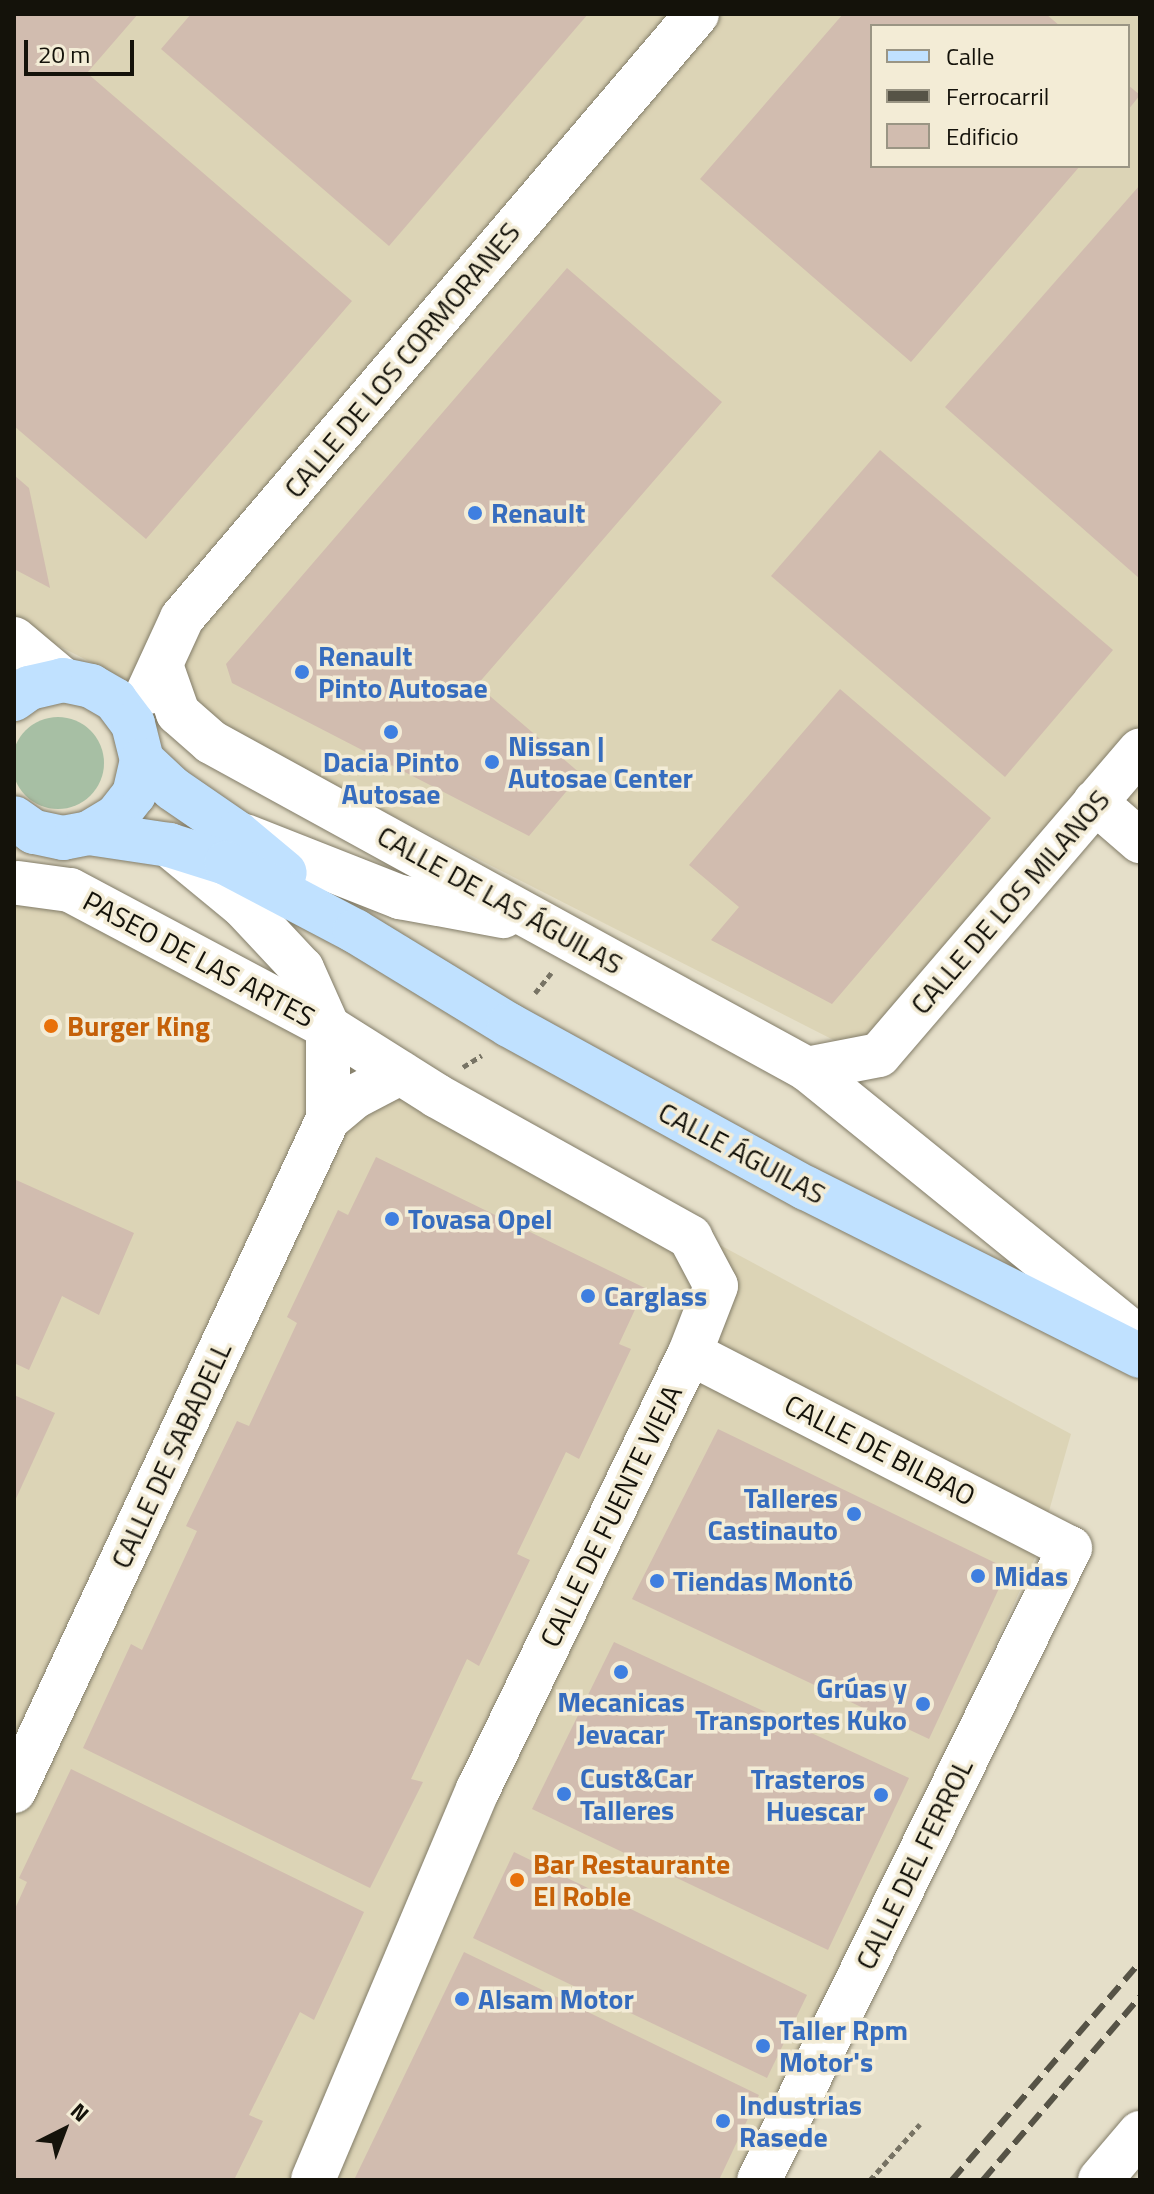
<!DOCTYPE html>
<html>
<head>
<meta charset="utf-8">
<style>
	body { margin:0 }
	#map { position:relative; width:1154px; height:2194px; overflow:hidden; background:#e5dfc9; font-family:"Titillium Web",sans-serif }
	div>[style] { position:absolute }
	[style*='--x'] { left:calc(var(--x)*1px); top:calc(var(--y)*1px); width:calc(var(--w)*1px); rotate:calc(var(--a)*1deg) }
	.built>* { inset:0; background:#dcd4b6 }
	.green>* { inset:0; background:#a7bfa4 }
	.round { border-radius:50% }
	.building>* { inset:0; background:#d1bcaf }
	.path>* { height:5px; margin-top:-2.5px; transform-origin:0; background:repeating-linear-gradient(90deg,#777364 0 6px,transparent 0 10px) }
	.roads { filter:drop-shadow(0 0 2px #827c68) drop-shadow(0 0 2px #827c68) }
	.minor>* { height:44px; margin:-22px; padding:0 22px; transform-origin:22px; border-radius:22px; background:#fff }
	.major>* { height:44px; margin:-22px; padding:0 22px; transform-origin:22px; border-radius:22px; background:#c0e1ff }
	.rail>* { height:6px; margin-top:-3px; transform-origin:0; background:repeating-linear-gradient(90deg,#565346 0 16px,transparent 0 24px) }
	.dots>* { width:22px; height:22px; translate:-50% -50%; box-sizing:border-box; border:4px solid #f3ecd6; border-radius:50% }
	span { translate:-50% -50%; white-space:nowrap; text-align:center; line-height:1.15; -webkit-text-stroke:7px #f3ecd6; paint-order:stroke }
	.street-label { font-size:28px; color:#14120a }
	.shop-label { font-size:28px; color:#366cbe; font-weight:700 }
	.left { translate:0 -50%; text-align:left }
	.right { translate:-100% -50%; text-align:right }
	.food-label { font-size:28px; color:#c56008; font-weight:700 }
	.frame { position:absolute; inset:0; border:16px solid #14120a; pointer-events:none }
	.legend { position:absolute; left:870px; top:24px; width:260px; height:144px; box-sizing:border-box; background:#f3ecd6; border:2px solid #9a9584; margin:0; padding:10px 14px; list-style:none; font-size:24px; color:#14120a }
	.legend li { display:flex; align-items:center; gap:16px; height:40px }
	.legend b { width:40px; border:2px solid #9a9584 }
	.north { position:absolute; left:24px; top:2090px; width:80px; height:80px; -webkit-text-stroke:6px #f3ecd6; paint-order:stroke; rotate:42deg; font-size:22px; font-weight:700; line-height:32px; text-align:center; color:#14120a }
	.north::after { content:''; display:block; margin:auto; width:28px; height:36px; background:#14120a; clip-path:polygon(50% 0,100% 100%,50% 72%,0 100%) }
	.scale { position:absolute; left:24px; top:40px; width:110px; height:36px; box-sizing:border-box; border:4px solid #14120a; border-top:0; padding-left:10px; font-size:24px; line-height:28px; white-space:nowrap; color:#14120a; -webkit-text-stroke:6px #f3ecd6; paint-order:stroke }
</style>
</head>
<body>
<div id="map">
	<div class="built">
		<i style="clip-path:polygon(evenodd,14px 14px,1140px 14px,1140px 861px,1084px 807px,865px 1056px,14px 623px,14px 14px,872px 26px,1128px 26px,1128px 166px,872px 166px,872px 26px)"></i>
		<i style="clip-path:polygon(14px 865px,1071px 1434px,1037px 1553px,751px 2180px,14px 2180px)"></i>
	</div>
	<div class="green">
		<i class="round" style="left:12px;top:717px;width:92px;height:92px"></i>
	</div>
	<div class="building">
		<i style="clip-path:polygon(14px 14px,138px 14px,87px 73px,352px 301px,146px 539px,14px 426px)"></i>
		<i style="clip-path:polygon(191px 14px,588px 14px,389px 246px,161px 49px)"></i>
		<i style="clip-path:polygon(843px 14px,1046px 14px,1060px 26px,872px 26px,872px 166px,1080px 166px,911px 362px,700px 179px)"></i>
		<i style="clip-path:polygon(1128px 85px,1140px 95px,1128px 110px)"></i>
		<i style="clip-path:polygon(1140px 185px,1140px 579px,945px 407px)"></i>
		<i style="clip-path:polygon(567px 268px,722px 402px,477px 685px,581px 774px,529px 836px,232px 683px,226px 664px)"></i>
		<i style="clip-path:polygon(880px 450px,1113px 650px,1005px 777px,771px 576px)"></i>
		<i style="clip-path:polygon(14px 475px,29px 488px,50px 588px,14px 569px)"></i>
		<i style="clip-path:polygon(840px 689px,991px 818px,832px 1004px,711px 940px,739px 907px,689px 865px)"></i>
		<i style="clip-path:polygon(376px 1157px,645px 1288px,619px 1344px,631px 1349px,579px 1459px,566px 1452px,517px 1554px,530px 1560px,479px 1666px,467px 1659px,411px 1779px,423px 1782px,370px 1888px,83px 1748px,131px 1644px,142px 1650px,197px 1531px,186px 1526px,237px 1421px,249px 1426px,297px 1323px,287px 1317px,338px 1210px,348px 1215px)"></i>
		<i style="clip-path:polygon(14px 1179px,134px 1233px,99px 1315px,62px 1296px,29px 1370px,14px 1363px)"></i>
		<i style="clip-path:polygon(14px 1395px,55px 1413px,14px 1503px)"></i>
		<i style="clip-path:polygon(718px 1429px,1008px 1569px,929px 1739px,632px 1599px)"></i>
		<i style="clip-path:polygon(614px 1642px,909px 1778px,828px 1950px,532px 1809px)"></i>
		<i style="clip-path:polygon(71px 1769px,364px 1912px,314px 2020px,300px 2012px,249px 2115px,263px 2121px,234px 2180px,14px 2180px,14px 1911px,27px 1882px,19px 1878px)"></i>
		<i style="clip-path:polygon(514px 1852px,807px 1995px,767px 2078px,473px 1938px)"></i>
		<i style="clip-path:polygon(464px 1952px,759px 2095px,719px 2180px,354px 2180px)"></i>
	</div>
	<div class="path">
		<i style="--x:535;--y:993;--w:26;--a:-51"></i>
		<i style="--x:463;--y:1067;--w:22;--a:-32"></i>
		<i style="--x:870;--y:2180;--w:75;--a:-48.2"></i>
	</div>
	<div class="roads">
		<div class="minor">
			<i style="--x:14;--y:639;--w:64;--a:39.9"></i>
			<i style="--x:161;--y:665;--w:51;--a:70.5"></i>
			<i style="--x:178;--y:713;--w:44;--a:41.3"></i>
			<i style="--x:211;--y:742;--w:680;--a:28.75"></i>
			<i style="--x:807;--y:1069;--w:73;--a:-11"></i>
			<i style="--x:879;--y:1055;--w:401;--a:-49.4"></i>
			<i style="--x:148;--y:692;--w:81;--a:-65.3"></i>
			<i style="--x:182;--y:618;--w:794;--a:-49.55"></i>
			<i style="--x:1095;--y:802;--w:60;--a:40.9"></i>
			<i style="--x:245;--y:836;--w:167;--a:21.5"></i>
			<i style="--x:400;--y:897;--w:105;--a:10.5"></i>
			<i style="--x:18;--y:883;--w:52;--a:7.7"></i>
			<i style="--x:70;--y:890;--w:292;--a:28"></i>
			<i style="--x:328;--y:1027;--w:129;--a:32.3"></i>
			<i style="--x:437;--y:1096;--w:290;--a:29.1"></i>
			<i style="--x:690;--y:1237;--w:55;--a:62"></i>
			<i style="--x:716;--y:1286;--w:72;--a:111.2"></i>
			<i style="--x:690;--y:1353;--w:485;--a:115.9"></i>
			<i style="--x:478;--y:1789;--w:424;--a:112.9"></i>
			<i style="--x:807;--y:1069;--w:429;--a:39"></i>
			<i style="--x:328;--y:1119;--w:34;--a:-40"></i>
			<i style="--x:354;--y:1097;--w:52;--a:-27.6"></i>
			<i style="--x:690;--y:1353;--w:427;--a:27.2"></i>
			<i style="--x:1070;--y:1548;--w:704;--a:116.2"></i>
			<i style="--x:14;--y:1791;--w:742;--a:-64.96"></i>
			<i style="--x:328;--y:1119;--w:92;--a:-90"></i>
			<i style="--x:328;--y:1027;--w:64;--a:-114.1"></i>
			<i style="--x:302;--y:969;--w:86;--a:-133.1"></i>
			<i style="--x:243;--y:906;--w:96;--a:-140.5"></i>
			<i style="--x:1100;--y:2180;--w:62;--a:-49.6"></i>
		</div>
		<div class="major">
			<i style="--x:14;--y:699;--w:19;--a:-36"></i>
			<i style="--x:29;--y:688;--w:35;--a:-13"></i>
			<i style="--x:63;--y:680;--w:29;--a:12"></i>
			<i style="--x:91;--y:686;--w:28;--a:30"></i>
			<i style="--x:115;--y:700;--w:30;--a:53"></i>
			<i style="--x:133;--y:724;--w:37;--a:76"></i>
			<i style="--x:142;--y:760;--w:35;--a:103"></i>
			<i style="--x:134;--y:794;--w:28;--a:128"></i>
			<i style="--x:117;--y:816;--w:33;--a:149"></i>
			<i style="--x:89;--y:833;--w:26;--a:169"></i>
			<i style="--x:63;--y:838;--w:30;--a:-168"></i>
			<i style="--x:34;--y:832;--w:24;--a:-145"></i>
			<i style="--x:142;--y:760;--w:42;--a:43.1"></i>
			<i style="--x:173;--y:789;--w:78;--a:34.5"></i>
			<i style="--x:237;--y:833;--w:62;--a:39.8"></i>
			<i style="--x:89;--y:833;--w:81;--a:8.5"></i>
			<i style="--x:169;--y:845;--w:60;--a:17.5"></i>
			<i style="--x:226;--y:863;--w:146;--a:27.8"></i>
			<i style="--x:355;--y:931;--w:180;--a:31.4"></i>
			<i style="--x:509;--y:1025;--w:339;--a:28.8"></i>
			<i style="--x:806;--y:1188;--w:374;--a:26.7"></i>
		</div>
	</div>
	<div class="rail">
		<i style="--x:952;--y:2180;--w:288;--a:-49.2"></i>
		<i style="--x:983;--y:2180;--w:241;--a:-49.4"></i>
	</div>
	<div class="dots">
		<i style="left:475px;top:513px;background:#3f7fe0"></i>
		<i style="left:302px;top:672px;background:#3f7fe0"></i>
		<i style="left:391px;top:732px;background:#3f7fe0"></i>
		<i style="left:492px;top:762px;background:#3f7fe0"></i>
		<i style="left:51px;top:1026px;background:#e8710a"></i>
		<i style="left:392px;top:1219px;background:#3f7fe0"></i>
		<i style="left:588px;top:1296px;background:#3f7fe0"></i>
		<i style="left:854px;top:1514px;background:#3f7fe0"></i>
		<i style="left:978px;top:1576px;background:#3f7fe0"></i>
		<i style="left:657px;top:1581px;background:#3f7fe0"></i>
		<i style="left:621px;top:1672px;background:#3f7fe0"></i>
		<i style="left:923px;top:1704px;background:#3f7fe0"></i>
		<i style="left:564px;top:1794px;background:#3f7fe0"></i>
		<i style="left:881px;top:1795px;background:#3f7fe0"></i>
		<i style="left:517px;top:1880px;background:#e8710a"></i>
		<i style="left:462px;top:1999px;background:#3f7fe0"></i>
		<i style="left:763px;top:2046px;background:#3f7fe0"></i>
		<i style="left:723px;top:2121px;background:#3f7fe0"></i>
	</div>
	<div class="street-label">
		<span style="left:402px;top:360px;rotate:-50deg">CALLE DE LOS CORMORANES</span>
		<span style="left:500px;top:900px;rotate:29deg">CALLE DE LAS ÁGUILAS</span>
		<span style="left:1010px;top:902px;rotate:-49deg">CALLE DE LOS MILANOS</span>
		<span style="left:199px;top:959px;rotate:28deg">PASEO DE LAS ARTES</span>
		<span style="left:742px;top:1153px;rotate:28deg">CALLE ÁGUILAS</span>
		<span style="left:880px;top:1450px;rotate:27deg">CALLE DE BILBAO</span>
		<span style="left:171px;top:1455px;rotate:-65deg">CALLE DE SABADELL</span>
		<span style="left:611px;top:1516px;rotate:-64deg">CALLE DE FUENTE VIEJA</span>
		<span style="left:914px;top:1864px;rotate:-64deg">CALLE DEL FERROL</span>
	</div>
	<div class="shop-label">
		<span class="left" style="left:491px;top:513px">Renault</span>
		<span class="left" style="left:318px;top:672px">Renault<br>Pinto Autosae</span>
		<span class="left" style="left:508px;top:762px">Nissan |<br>Autosae Center</span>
		<span style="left:391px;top:778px">Dacia Pinto<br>Autosae</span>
		<span class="left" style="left:408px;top:1219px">Tovasa Opel</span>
		<span class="left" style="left:604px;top:1296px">Carglass</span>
		<span class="right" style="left:838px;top:1514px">Talleres<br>Castinauto</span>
		<span class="left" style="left:994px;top:1576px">Midas</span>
		<span class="left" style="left:673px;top:1581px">Tiendas Montó</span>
		<span class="right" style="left:907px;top:1704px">Grúas y<br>Transportes Kuko</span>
		<span style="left:621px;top:1718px">Mecanicas<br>Jevacar</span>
		<span class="left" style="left:580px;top:1794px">Cust&amp;Car<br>Talleres</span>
		<span class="right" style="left:865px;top:1795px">Trasteros<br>Huescar</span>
		<span class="left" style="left:478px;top:1999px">Alsam Motor</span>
		<span class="left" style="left:779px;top:2046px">Taller Rpm<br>Motor's</span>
		<span class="left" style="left:739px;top:2121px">Industrias<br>Rasede</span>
	</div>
	<div class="food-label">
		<span class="left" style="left:67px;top:1026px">Burger King</span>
		<span class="left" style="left:533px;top:1880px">Bar Restaurante<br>El Roble</span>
	</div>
	<div class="frame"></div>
	<ul class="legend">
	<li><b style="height:10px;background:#c0e1ff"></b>Calle</li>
	<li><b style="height:10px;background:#565346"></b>Ferrocarril</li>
	<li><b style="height:22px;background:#d1bcaf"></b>Edificio</li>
	</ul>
	<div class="north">N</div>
	<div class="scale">20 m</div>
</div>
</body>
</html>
